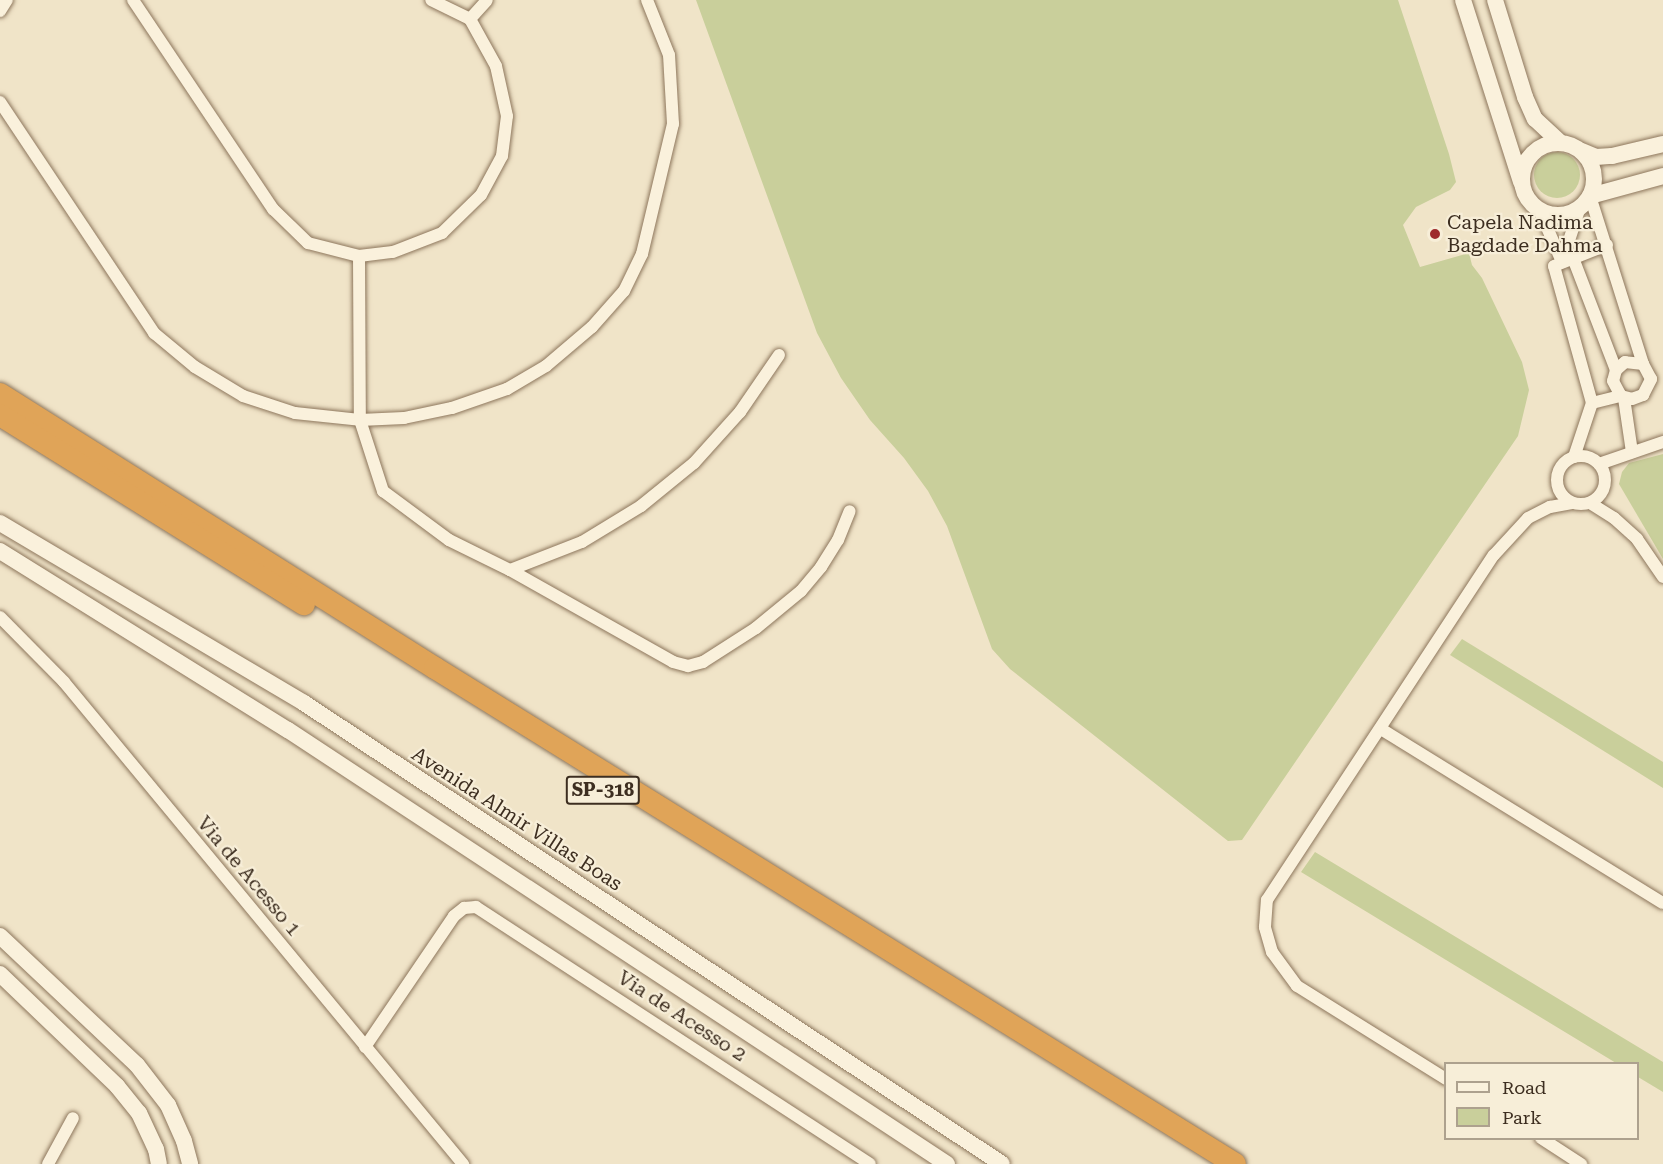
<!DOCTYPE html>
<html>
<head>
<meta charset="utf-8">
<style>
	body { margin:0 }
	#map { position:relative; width:1663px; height:1164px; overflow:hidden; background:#f0e4c8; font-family:"Roboto Serif",serif }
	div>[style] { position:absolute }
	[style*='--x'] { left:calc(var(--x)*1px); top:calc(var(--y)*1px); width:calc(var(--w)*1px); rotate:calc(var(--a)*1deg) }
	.green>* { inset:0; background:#c9cf9b }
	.round { border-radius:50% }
	.roads { filter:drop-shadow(0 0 2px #8d765c) drop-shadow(0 0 2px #8d765c) }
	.street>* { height:12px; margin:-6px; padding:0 6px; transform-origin:6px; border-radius:6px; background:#faf1dc }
	.street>.ring { margin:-6px; padding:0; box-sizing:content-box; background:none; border:12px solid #faf1dc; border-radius:50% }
	.secondary>* { height:16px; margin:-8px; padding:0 8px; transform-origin:8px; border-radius:8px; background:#faf1dc }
	.secondary>.ring { margin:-8px; padding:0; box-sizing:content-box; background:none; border:16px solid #faf1dc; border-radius:50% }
	.highway>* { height:22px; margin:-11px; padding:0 11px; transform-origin:11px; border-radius:11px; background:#e0a458 }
	.dots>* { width:16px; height:16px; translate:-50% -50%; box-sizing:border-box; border:3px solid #f7eed8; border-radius:50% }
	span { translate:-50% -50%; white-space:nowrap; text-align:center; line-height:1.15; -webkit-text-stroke:4.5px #f7eed8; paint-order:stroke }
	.shield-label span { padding:2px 4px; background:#f7eed8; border:2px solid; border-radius:4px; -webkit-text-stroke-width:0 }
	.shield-label { font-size:18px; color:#3d2e20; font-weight:700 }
	.poi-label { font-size:20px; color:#3d2e20 }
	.left { translate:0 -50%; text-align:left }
	.street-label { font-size:20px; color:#3d2e20 }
	.legend { position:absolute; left:1444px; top:1062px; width:195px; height:78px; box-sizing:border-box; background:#f7eed8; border:2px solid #ada18e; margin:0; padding:8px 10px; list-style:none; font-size:18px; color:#3d2e20 }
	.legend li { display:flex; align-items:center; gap:12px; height:30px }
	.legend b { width:30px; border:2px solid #ada18e }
</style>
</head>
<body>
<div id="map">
	<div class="green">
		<i style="clip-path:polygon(696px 0,1398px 0,1449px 154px,1456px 182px,1450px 190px,1416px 207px,1403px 225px,1420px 267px,1469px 253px,1472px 265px,1482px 278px,1522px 362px,1529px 390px,1518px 436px,1242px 840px,1228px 841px,1010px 669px,992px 649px,947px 526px,928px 491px,904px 458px,870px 420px,841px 378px,817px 333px)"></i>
		<i class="round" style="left:1534px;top:152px;width:46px;height:46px"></i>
		<i style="clip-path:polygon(1663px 454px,1663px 559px,1619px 484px,1622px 472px,1629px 463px)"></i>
		<i style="clip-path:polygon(1462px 639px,1663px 762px,1663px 788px,1450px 655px)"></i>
		<i style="clip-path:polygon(1315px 852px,1663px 1062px,1663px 1092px,1638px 1077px,1638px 1064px,1616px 1063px,1301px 872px)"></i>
	</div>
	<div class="roads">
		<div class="street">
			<i style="--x:133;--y:0;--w:252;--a:56.2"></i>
			<i style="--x:273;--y:209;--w:49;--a:44.2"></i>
			<i style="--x:308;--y:243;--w:53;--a:14.3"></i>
			<i style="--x:359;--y:256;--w:34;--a:-7"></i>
			<i style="--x:393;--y:252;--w:53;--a:-21.2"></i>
			<i style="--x:442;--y:233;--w:54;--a:-44.3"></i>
			<i style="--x:481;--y:195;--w:44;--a:-61.7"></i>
			<i style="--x:502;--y:156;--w:40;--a:-82.9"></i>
			<i style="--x:507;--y:116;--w:51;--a:-102.4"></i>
			<i style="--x:496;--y:66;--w:54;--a:-119"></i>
			<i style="--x:470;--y:19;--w:43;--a:-154"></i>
			<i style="--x:0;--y:11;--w:13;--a:-58"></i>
			<i style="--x:470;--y:19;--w:25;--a:-48"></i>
			<i style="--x:0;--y:102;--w:278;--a:56.3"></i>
			<i style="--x:154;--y:333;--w:53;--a:39.7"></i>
			<i style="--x:195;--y:367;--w:56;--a:31.1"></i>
			<i style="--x:243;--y:396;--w:55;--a:18.1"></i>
			<i style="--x:295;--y:413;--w:65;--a:6.1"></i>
			<i style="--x:360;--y:420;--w:44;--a:-2.6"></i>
			<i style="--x:404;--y:418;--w:49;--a:-11.8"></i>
			<i style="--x:452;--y:408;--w:58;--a:-19.1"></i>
			<i style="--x:507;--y:389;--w:45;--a:-30.5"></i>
			<i style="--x:546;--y:366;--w:60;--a:-40.3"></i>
			<i style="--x:592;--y:327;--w:48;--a:-48.4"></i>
			<i style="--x:624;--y:291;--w:41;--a:-64.1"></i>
			<i style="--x:642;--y:254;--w:134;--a:-76.6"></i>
			<i style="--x:673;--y:124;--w:69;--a:-93.3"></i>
			<i style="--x:669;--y:55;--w:59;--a:-111.8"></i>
			<i style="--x:1590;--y:196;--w:176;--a:72.5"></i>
			<i style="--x:1539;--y:209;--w:58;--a:66.5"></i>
			<i style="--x:1562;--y:262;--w:58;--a:-71.9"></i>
			<i style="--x:359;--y:256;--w:164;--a:89.7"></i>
			<i style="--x:360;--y:420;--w:75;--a:72.1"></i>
			<i style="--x:383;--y:491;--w:82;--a:36.6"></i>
			<i style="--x:449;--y:540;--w:68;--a:26.2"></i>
			<i style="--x:510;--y:570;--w:187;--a:29.4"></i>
			<i style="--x:673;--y:662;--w:16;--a:15"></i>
			<i style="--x:688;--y:666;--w:16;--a:-15"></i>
			<i style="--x:703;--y:662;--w:63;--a:-32.7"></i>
			<i style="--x:756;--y:628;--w:58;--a:-39.4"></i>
			<i style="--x:801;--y:591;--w:31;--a:-50"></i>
			<i style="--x:821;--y:567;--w:32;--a:-58"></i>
			<i style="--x:838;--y:540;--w:31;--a:-68"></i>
			<i style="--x:1573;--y:258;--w:120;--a:69"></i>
			<i style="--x:1624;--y:398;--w:55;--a:81.6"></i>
			<i style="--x:1592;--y:403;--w:30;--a:-14"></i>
			<i style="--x:1621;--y:396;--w:11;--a:15"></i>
			<i style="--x:1632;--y:399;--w:12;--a:-20"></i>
			<i style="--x:1643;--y:395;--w:18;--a:-63"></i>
			<i style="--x:1651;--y:379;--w:17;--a:-118"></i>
			<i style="--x:1643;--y:364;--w:18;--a:-174"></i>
			<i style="--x:1625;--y:362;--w:12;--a:138"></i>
			<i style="--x:1616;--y:370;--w:11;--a:105"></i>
			<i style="--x:1613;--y:381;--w:17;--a:62"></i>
			<i class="ring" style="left:1557px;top:456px;width:36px;height:36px"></i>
			<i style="--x:1574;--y:457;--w:57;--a:-71.6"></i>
			<i style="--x:1592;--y:403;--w:142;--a:-105.5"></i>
			<i style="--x:1554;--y:266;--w:57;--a:-21.6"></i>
			<i style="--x:1599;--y:464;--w:68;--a:-19"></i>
			<i style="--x:1590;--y:503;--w:28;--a:32"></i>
			<i style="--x:1614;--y:518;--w:31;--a:42"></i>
			<i style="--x:1637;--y:539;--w:46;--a:55.6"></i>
			<i style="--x:510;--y:570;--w:77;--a:-21.3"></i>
			<i style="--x:582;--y:542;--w:69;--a:-31.4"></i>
			<i style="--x:641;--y:506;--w:68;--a:-39.1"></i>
			<i style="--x:694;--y:463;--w:69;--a:-48"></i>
			<i style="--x:740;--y:412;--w:69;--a:-55.6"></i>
			<i style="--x:0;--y:617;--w:91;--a:45.4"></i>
			<i style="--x:64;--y:682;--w:626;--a:50.38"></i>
			<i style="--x:1381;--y:729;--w:331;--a:31.7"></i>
			<i style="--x:365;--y:1047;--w:158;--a:-55.8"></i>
			<i style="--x:454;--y:916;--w:13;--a:-39"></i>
			<i style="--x:464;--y:908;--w:12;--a:-5"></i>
			<i style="--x:476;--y:907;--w:470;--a:33.1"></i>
			<i style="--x:1446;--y:1079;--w:176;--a:-148"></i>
			<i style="--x:1297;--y:986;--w:42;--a:-126.3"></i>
			<i style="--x:1272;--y:952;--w:26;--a:-106"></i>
			<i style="--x:1265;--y:927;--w:27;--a:-86"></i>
			<i style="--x:1267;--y:900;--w:413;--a:-56.7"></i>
			<i style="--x:1494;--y:555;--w:50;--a:-47.4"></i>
			<i style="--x:1528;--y:518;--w:25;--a:-27"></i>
			<i style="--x:1550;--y:507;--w:22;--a:-10"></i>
			<i style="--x:1541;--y:1138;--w:48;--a:33"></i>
			<i style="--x:48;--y:1164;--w:52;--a:-61.5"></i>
		</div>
		<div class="secondary">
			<i style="--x:1463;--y:0;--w:191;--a:72.3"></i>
			<i style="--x:1495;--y:0;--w:102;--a:72.8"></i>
			<i style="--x:1525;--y:97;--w:24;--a:66"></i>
			<i style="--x:1535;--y:119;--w:34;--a:43"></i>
			<i class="ring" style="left:1522px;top:143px;width:56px;height:56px"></i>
			<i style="--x:1582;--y:151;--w:15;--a:23"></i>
			<i style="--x:1596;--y:157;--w:16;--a:-4"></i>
			<i style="--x:1612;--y:156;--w:52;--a:-13.2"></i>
			<i style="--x:1590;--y:196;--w:76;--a:-15.3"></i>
			<i style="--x:0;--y:523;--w:353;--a:30.6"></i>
			<i style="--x:304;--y:703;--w:836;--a:33.44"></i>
			<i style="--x:0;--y:551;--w:339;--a:31.9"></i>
			<i style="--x:288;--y:730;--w:789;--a:33.37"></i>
			<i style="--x:0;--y:936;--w:188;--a:43.3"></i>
			<i style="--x:137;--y:1065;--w:51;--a:52.2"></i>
			<i style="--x:168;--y:1105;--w:39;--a:66"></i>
			<i style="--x:184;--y:1141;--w:24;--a:75"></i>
			<i style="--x:0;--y:974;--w:162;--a:43.7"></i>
			<i style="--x:117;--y:1086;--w:35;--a:51"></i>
			<i style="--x:139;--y:1113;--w:40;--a:65"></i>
			<i style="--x:156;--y:1149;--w:15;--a:79"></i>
		</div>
		<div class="highway">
			<i style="--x:0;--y:394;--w:514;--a:32.21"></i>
			<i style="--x:435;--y:668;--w:941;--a:31.8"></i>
			<i style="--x:0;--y:415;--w:358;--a:31.9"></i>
		</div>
	</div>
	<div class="dots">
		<i style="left:1435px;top:234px;background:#9e2a2b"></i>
	</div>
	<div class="shield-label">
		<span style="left:603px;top:790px">SP-318</span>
	</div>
	<div class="poi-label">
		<span class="left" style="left:1447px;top:234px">Capela Nadima<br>Bagdade Dahma</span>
	</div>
	<div class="street-label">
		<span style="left:517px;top:819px;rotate:33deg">Avenida Almir Villas Boas</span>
		<span style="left:249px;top:876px;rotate:50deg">Via de Acesso 1</span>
		<span style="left:682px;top:1016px;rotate:33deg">Via de Acesso 2</span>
	</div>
	<ul class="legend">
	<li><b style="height:8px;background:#faf1dc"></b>Road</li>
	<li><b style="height:16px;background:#c9cf9b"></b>Park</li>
	</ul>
</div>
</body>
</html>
